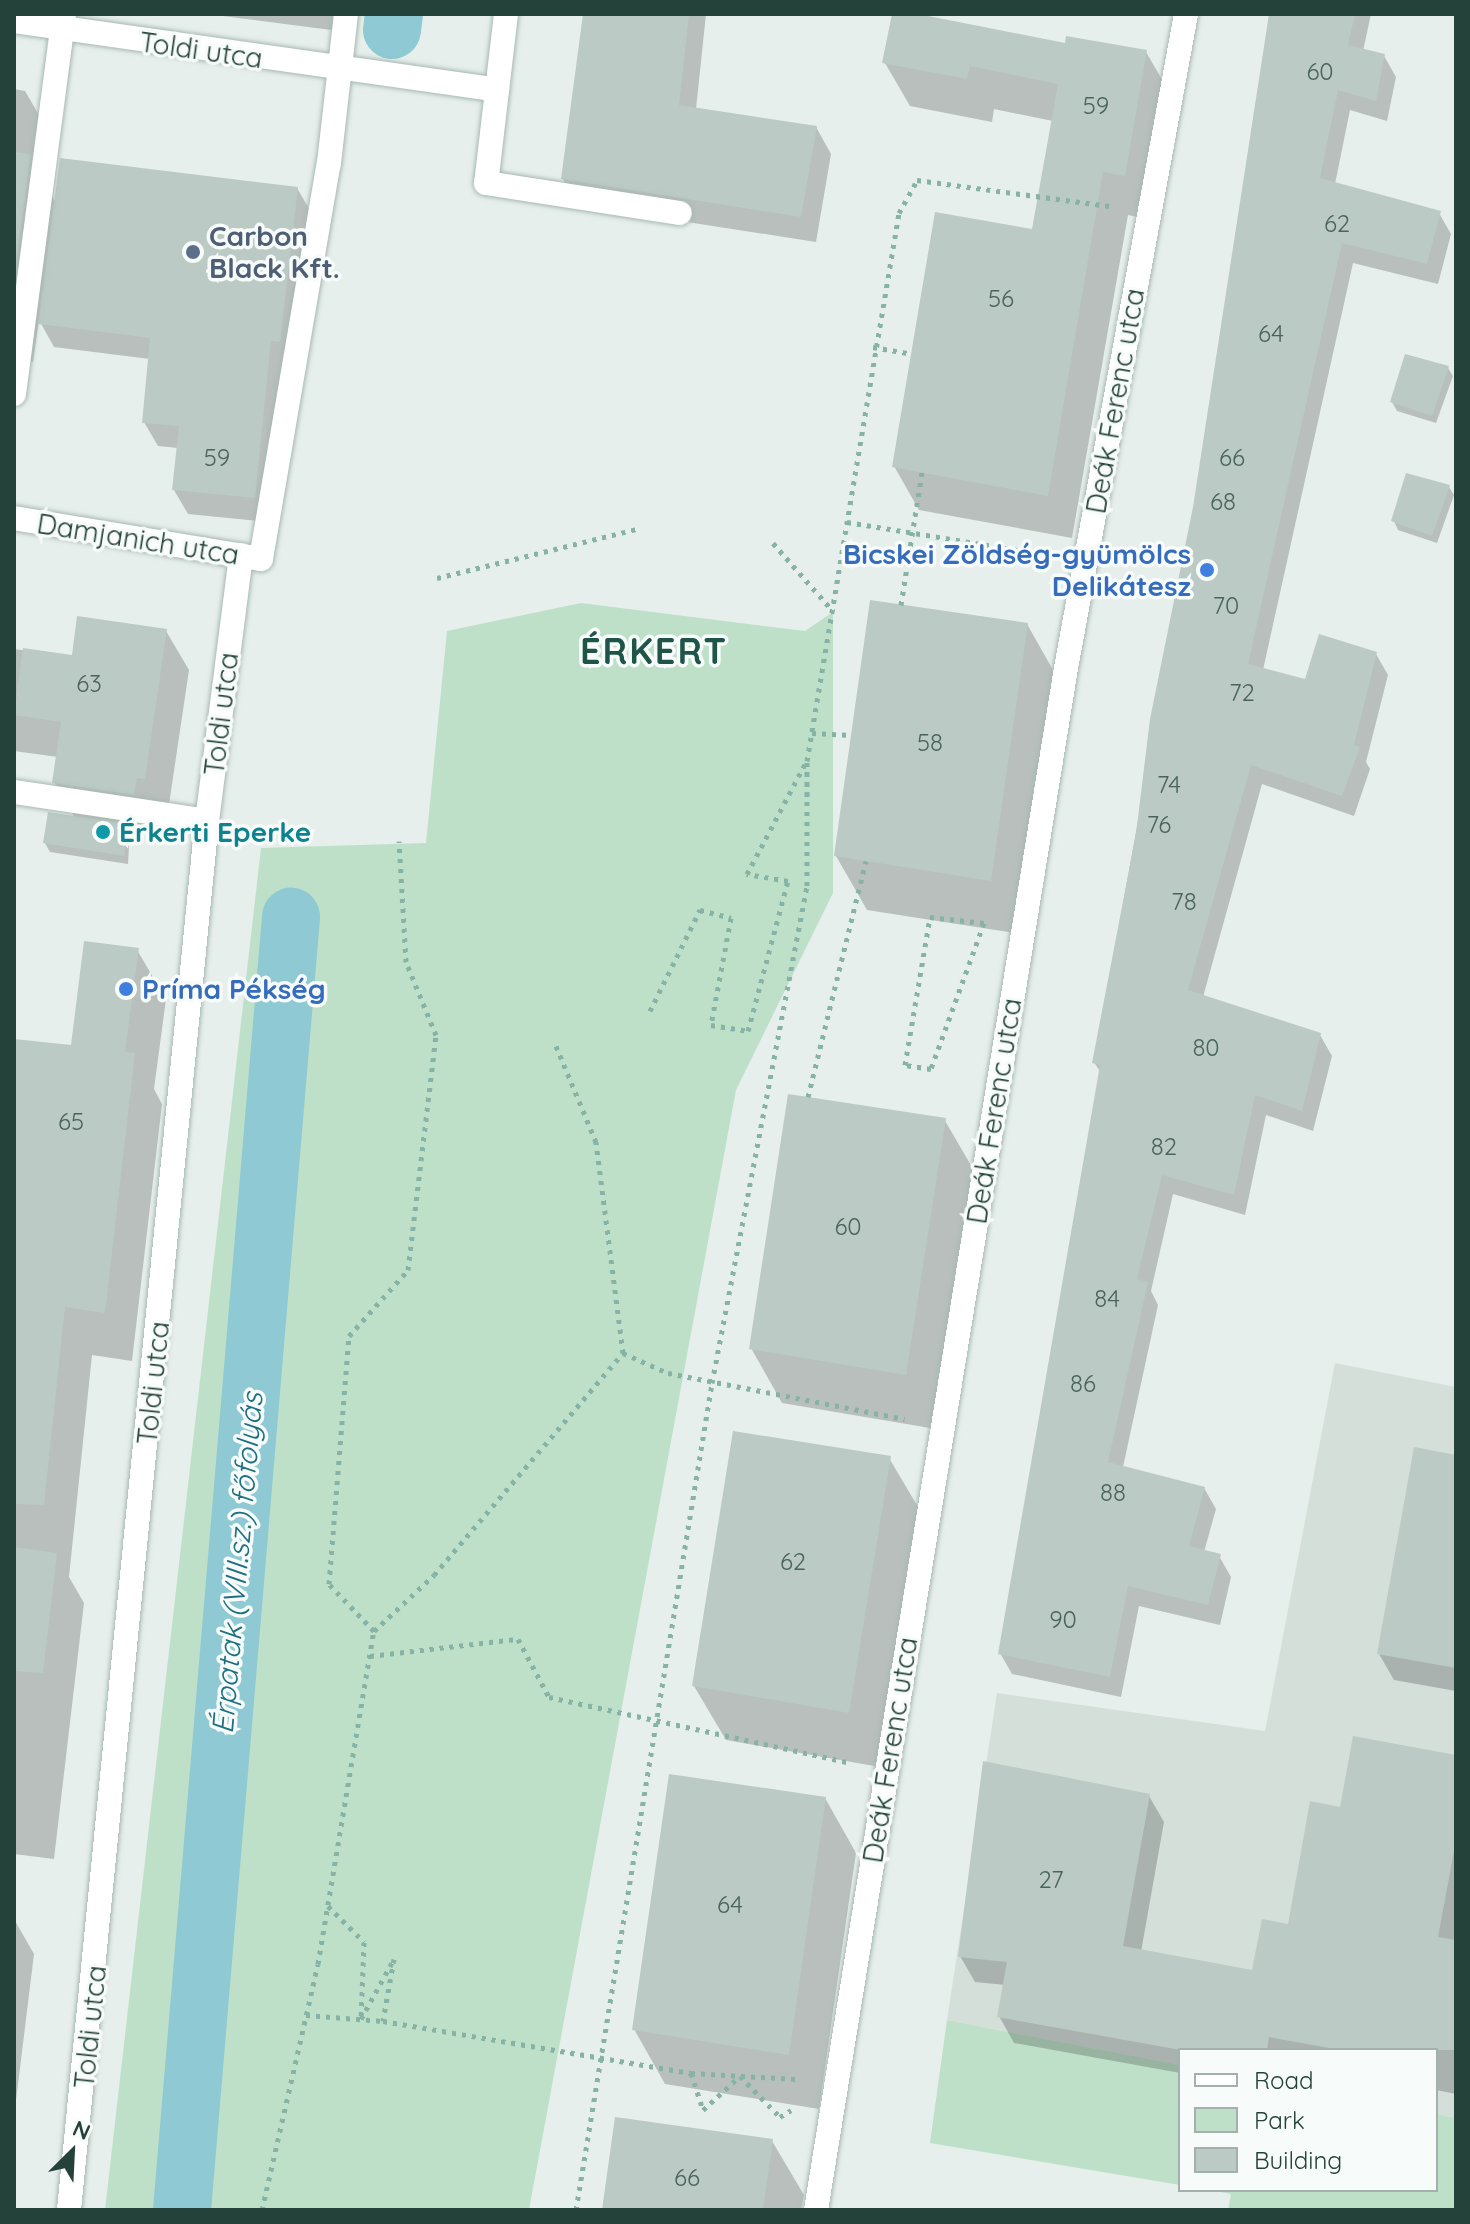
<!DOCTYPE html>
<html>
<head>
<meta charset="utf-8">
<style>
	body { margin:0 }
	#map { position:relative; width:1470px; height:2224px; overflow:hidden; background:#e6efeb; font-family:Quicksand,sans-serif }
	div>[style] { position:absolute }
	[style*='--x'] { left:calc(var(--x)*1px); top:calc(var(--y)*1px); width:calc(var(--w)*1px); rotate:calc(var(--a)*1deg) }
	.built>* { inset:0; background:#d4dfda }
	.green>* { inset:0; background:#bfe0c8 }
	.shadow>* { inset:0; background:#0003 }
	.canal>* { height:58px; margin:-29px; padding:0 29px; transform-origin:29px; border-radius:29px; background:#8ec9d4 }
	.building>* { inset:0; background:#bbcac4 }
	.path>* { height:5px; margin-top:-2.5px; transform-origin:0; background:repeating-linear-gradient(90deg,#86b3a5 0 4px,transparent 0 10px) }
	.roads { filter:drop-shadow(0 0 2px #a8b8b2) drop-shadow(0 0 2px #a8b8b2) }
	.pedestrian>* { height:24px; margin:-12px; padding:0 12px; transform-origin:12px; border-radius:12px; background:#fff }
	.minor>* { height:24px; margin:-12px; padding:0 12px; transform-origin:12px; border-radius:12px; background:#fff }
	.dots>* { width:22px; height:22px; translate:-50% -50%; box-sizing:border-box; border:4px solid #f7fbf9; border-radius:50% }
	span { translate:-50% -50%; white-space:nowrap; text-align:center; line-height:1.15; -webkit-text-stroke:7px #f7fbf9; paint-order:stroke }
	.number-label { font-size:24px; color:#4a645c }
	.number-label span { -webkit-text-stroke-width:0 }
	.street-label { font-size:28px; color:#24423a }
	.service-label { font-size:28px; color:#4e5e75; font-weight:700 }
	.left { translate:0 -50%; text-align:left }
	.shop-label { font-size:28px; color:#366cbe; font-weight:700 }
	.right { translate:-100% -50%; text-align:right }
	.culture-label { font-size:28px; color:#0d838f; font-weight:700 }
	.water-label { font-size:30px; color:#1c6f80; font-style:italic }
	.district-label { font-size:36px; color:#1f5548; font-weight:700; letter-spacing:2px }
	.frame { position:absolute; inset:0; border:16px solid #24423a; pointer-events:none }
	.legend { position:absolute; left:1178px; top:2048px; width:260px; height:144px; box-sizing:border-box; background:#f7fbf9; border:2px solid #a3b1ad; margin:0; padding:10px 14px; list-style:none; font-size:24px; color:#24423a }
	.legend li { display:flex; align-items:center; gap:16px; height:40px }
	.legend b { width:40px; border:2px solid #a3b1ad }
	.north { position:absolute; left:32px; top:2112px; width:80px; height:80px; -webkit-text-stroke:6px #f7fbf9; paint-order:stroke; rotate:24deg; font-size:22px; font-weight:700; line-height:32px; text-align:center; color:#24423a }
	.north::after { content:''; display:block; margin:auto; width:28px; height:36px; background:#24423a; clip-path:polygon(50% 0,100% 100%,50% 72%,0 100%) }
</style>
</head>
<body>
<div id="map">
	<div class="built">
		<i style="clip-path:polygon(1335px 1363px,1456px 1387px,1456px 2118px,1436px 2114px,1436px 2050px,1180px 2050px,1180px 2065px,947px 2020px,997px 1693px,1265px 1731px)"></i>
	</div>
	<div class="green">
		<i style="clip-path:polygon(581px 603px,805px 631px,833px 612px,833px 893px,736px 1090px,529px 2210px,105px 2210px,261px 848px,426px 843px,447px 631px)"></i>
		<i style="clip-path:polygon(947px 2020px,1180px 2065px,1180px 2185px,930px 2143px)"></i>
		<i style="clip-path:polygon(1436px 2114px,1456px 2118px,1456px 2210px,1228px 2210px,1231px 2194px,1211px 2190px,1436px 2190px)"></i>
	</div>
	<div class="shadow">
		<i style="clip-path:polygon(207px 14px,341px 14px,339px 31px)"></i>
		<i style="clip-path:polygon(585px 14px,706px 14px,696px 109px,816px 127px,831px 154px,816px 242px,578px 205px,563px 179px)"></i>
		<i style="clip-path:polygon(894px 14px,1067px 45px,1146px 52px,1171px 95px,1149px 219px,1128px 215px,1072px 538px,919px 510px,894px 466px,1034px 232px,1053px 121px,994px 109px,992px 122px,910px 106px,885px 63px)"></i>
		<i style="clip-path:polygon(1271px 14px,1371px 14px,1363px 51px,1384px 56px,1396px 77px,1387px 121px,1350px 110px,1335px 184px,1439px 213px,1451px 234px,1438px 284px,1353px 263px,1263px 670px,1306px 682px,1376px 654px,1388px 675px,1366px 762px,1370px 769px,1354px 816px,1262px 784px,1203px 997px,1320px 1035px,1332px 1056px,1313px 1131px,1266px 1115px,1245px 1215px,1173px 1194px,1151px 1291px,1158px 1305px,1123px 1467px,1204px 1488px,1216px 1509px,1204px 1552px,1219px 1556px,1231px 1577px,1220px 1625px,1139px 1606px,1121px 1697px,1012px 1674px,1000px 1653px,1101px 1073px,1094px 1062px,1195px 508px)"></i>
		<i style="clip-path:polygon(14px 89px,25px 91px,50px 134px,44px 181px,56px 203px,297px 188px,311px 212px,268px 522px,188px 514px,174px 490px,178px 448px,158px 446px,144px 422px,150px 359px,54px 347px,39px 320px,33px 362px,20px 361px,14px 409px)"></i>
		<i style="clip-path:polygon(1448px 368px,1453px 376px,1436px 423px,1397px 411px,1392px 402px)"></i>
		<i style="clip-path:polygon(1449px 487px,1454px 495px,1437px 543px,1398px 530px,1394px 521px)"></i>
		<i style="clip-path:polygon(1027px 624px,1058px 679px,1022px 934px,867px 910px,836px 856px)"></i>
		<i style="clip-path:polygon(166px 631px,189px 670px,167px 818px,159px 817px,156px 834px,130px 830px,128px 864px,50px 852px,45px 843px,75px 818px,54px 782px,58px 757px,14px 751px,14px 649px,73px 657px)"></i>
		<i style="clip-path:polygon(137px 950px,166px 999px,154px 1089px,162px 1104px,132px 1361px,92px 1355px,69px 1577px,84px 1603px,54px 1859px,14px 1854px,14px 1041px,72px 1048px)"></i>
		<i style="clip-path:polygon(944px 1119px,976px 1174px,936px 1429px,782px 1403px,751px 1348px)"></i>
		<i style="clip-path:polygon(1456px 1457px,1456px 1691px,1394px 1680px,1379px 1654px)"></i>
		<i style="clip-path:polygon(889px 1458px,921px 1512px,880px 1767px,726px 1740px,694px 1686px)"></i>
		<i style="clip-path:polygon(1456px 1757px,1456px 2094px,1436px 2090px,1436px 2050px,1180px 2050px,1180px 2073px,1014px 2043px,999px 2016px,1005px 1985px,975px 1982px,960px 1956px,1149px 1796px,1164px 1822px,1141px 1952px,1254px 1973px,1289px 1926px,1341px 1809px)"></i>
		<i style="clip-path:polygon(825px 1798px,856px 1853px,819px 2109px,665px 2084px,634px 2029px)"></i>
		<i style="clip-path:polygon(14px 1919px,34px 1954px,14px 2117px)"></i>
		<i style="clip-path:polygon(772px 2141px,804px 2195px,801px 2210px,604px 2210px)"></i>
	</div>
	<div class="canal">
		<i style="--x:392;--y:30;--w:16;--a:-83"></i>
		<i style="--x:182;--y:2210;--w:1298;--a:-85.18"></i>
	</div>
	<div class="building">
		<i style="clip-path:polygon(583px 14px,689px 14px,679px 105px,817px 126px,801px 217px,561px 179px)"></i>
		<i style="clip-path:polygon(892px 14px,918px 14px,1065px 43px,1066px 36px,1147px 50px,1125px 176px,1103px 172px,1048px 496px,892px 467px,935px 212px,1032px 229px,1058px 84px,970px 66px,967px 79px,882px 63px)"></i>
		<i style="clip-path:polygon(1269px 14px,1355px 14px,1348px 45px,1385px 54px,1376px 101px,1338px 90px,1320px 178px,1441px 211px,1427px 264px,1342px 243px,1248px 664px,1305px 679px,1319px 634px,1377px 652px,1354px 745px,1360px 747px,1342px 796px,1251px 765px,1188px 990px,1321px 1033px,1302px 1111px,1255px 1095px,1234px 1195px,1162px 1175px,1137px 1279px,1148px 1282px,1108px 1462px,1205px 1487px,1189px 1546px,1221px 1554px,1208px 1605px,1128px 1586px,1110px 1677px,998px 1654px,1100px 1065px,1092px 1063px,1136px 834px,1150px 719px,1193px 507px)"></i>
		<i style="clip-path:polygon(14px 152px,31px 154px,14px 280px)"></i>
		<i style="clip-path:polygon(60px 158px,298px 187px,280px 342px,271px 341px,255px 498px,172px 490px,179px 426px,142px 423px,150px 338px,38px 324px)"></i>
		<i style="clip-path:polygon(1405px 354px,1449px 366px,1432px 416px,1390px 402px)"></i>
		<i style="clip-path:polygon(1406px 473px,1450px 485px,1432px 536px,1391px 521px)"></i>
		<i style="clip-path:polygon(870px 600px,1028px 623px,991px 881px,834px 856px)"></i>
		<i style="clip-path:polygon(77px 616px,167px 629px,145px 779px,137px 778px,134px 795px,52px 783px,61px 722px,14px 715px,23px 648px,72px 655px)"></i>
		<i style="clip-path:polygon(48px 812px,129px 824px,124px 856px,43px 843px)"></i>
		<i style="clip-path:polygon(84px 941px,139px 948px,125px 1052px,135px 1053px,105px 1313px,65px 1307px,44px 1505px,14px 1504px,14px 1039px,71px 1045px)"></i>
		<i style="clip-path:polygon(788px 1094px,946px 1118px,906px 1375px,749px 1349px)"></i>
		<i style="clip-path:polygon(733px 1431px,891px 1456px,849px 1713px,692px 1686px)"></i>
		<i style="clip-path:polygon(1414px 1447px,1456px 1455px,1456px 1668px,1377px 1654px)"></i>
		<i style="clip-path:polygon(14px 1547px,57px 1553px,43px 1673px,14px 1671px)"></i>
		<i style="clip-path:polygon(1353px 1736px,1456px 1755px,1456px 1840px,1438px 1937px,1456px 1940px,1456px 2050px,1340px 2050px,1269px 2037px,1267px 2050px,1181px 2050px,997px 2017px,1007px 1962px,958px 1957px,983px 1761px,1150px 1794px,1123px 1946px,1252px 1970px,1262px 1919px,1288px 1924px,1310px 1801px,1340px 1807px)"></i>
		<i style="clip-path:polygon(669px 1774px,826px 1797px,789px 2055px,632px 2030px)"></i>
		<i style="clip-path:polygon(615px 2117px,773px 2139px,763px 2210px,602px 2210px)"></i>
	</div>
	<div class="path">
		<i style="--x:873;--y:347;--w:39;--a:10"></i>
		<i style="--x:847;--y:522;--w:204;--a:9.3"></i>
		<i style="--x:773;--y:543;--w:91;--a:48.6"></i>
		<i style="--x:437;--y:578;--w:205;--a:-13.8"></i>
		<i style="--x:901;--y:605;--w:135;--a:-81"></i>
		<i style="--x:812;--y:733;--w:39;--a:3"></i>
		<i style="--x:930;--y:917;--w:54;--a:6.3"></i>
		<i style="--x:984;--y:923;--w:155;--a:110"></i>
		<i style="--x:931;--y:1069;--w:26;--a:-171"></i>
		<i style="--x:905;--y:1065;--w:150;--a:-80.4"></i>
		<i style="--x:650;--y:1011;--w:113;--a:-63.7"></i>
		<i style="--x:700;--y:910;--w:32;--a:14"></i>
		<i style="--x:731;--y:918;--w:109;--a:100.6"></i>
		<i style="--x:711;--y:1025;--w:37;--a:9"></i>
		<i style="--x:748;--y:1031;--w:155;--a:-75.1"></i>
		<i style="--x:788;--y:881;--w:42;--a:-170.3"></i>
		<i style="--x:747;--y:874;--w:127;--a:-62.2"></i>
		<i style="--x:808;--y:1097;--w:243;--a:-76.2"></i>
		<i style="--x:623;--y:1353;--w:49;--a:24"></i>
		<i style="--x:668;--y:1373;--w:241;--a:11"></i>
		<i style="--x:374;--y:1631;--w:82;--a:-43"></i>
		<i style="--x:434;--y:1575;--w:292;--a:-49.6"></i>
		<i style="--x:623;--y:1353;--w:213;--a:-97.3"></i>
		<i style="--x:596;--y:1142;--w:109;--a:-112.6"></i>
		<i style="--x:370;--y:1656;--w:149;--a:-6.6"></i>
		<i style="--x:518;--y:1639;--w:66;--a:61.9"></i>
		<i style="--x:549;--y:1697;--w:305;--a:12.3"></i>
		<i style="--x:328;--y:1906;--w:51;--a:45"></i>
		<i style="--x:364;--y:1942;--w:77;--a:92.2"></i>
		<i style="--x:361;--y:2019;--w:68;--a:-61.2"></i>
		<i style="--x:394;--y:1959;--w:63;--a:100.1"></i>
		<i style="--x:306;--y:2015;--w:77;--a:4.5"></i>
		<i style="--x:383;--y:2021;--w:312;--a:9.6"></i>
		<i style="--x:691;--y:2073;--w:105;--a:3.3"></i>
		<i style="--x:691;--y:2073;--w:39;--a:72"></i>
		<i style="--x:703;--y:2110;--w:50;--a:-42.6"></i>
		<i style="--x:740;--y:2076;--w:57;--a:45.7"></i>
		<i style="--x:780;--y:2117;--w:13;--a:-32"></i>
		<i style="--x:262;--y:2210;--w:252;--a:-77.2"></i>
		<i style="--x:318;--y:1964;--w:338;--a:-80.5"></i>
		<i style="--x:374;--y:1631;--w:65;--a:-133.8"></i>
		<i style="--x:329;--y:1584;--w:249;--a:-85.4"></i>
		<i style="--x:349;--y:1336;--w:89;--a:-48.2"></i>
		<i style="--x:408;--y:1270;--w:237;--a:-83.2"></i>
		<i style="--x:436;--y:1035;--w:79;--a:-112.3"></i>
		<i style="--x:406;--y:962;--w:121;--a:-93.3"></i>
		<i style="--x:576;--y:2210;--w:838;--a:-80.66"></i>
		<i style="--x:712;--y:1383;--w:506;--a:-79.18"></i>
		<i style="--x:807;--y:886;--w:125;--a:-90"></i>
		<i style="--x:807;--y:761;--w:556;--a:-80.47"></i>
		<i style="--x:899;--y:213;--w:38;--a:-61"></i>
		<i style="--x:917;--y:180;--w:194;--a:7.7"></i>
	</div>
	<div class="roads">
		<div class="pedestrian">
			<i style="--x:14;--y:792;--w:195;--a:8.5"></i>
		</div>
		<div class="minor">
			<i style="--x:506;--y:14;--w:170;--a:96.7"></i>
			<i style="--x:486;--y:183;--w:196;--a:8.8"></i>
			<i style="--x:14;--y:21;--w:488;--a:8.1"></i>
			<i style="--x:14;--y:394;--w:381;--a:-82.5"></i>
			<i style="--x:14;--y:518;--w:250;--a:9.4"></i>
			<i style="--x:261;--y:559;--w:402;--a:-80.3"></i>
			<i style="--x:329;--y:163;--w:150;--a:-83.5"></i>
			<i style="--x:69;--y:2210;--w:1396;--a:-84.33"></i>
			<i style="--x:207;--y:821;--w:268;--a:-82.7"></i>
			<i style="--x:816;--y:2210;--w:1562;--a:-80.79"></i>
			<i style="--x:1066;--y:668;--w:665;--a:-79.6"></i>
		</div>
	</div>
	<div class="dots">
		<i style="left:193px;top:252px;background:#5c6f8a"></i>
		<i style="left:1207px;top:570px;background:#3f7fe0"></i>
		<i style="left:103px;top:832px;background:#0f9aa8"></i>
		<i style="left:126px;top:989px;background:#3f7fe0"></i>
	</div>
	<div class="number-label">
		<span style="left:1320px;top:72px">60</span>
		<span style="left:1096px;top:106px">59</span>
		<span style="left:1337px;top:224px">62</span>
		<span style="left:1001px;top:299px">56</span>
		<span style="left:1271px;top:334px">64</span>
		<span style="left:217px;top:458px">59</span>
		<span style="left:1232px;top:458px">66</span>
		<span style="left:1223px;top:502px">68</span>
		<span style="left:1226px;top:606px">70</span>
		<span style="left:89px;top:684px">63</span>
		<span style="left:1242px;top:693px">72</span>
		<span style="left:930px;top:743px">58</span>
		<span style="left:1169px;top:785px">74</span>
		<span style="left:1159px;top:825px">76</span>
		<span style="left:1184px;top:902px">78</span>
		<span style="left:1206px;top:1048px">80</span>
		<span style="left:71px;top:1122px">65</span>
		<span style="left:1164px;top:1147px">82</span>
		<span style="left:848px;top:1227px">60</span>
		<span style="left:1107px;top:1299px">84</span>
		<span style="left:1083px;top:1384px">86</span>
		<span style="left:1113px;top:1493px">88</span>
		<span style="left:793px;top:1562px">62</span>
		<span style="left:1063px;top:1620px">90</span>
		<span style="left:1051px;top:1880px">27</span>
		<span style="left:730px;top:1905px">64</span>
		<span style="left:687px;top:2178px">66</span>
	</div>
	<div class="street-label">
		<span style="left:201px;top:50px;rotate:8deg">Toldi utca</span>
		<span style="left:1115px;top:401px;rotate:-80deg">Deák Ferenc utca</span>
		<span style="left:138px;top:539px;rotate:9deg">Damjanich utca</span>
		<span style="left:221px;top:714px;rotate:-83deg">Toldi utca</span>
		<span style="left:994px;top:1111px;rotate:-81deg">Deák Ferenc utca</span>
		<span style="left:153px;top:1383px;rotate:-84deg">Toldi utca</span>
		<span style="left:890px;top:1750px;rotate:-81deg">Deák Ferenc utca</span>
		<span style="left:90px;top:2027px;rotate:-84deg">Toldi utca</span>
	</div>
	<div class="service-label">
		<span class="left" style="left:209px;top:252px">Carbon<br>Black Kft.</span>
	</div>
	<div class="shop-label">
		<span class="right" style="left:1191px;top:570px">Bicskei Zöldség-gyümölcs<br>Delikátesz</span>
		<span class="left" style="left:142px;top:989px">Príma Pékség</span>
	</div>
	<div class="culture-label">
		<span class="left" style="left:119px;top:832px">Érkerti Eperke</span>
	</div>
	<div class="water-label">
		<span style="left:237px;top:1563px;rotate:-85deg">Érpatak (VIII.sz.) főfolyás</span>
	</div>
	<div class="district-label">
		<span style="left:654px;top:651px">ÉRKERT</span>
	</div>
	<div class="frame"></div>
	<ul class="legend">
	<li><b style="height:10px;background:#fff"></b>Road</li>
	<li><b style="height:22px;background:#bfe0c8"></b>Park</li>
	<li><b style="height:22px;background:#bbcac4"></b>Building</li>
	</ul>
	<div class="north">N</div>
</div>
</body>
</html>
